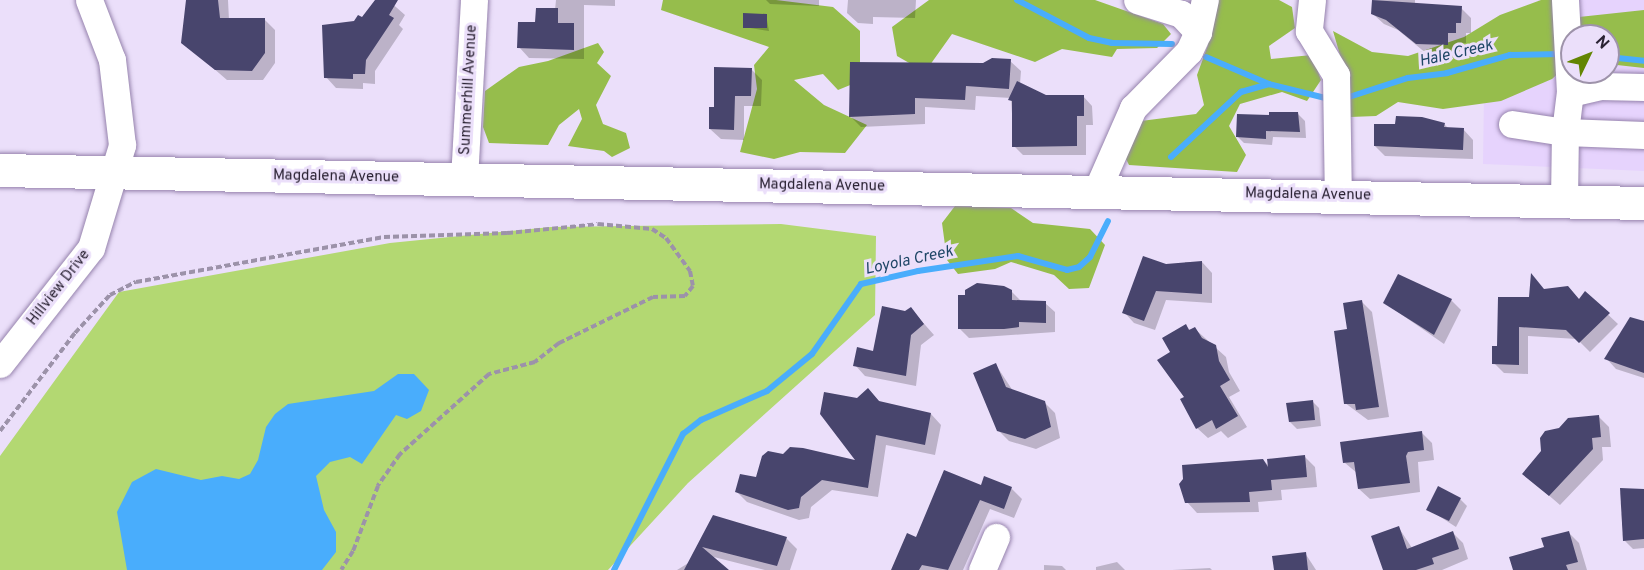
<!DOCTYPE html>
<html>
<head>
<meta charset="utf-8">
<style>
	body { margin:0 }
	#map { position:relative; width:1644px; height:570px; overflow:hidden; background:#ebdffa; font-family:Overpass,sans-serif }
	div>[style] { position:absolute }
	[style*='--x'] { left:calc(var(--x)*1px); top:calc(var(--y)*1px); width:calc(var(--w)*1px); rotate:calc(var(--a)*1deg) }
	.built>* { inset:0; background:#e6d3fd }
	.green>* { inset:0; background:#b3d872 }
	.forest>* { inset:0; background:#96bd4c }
	.water>* { inset:0; background:#49adfc }
	.shadow>* { inset:0; background:#0003 }
	.stream>* { height:6px; margin:-3px; padding:0 3px; transform-origin:3px; border-radius:3px; background:#49adfc }
	.building>* { inset:0; background:#48456d }
	.path>* { height:4px; margin-top:-2px; transform-origin:0; background:repeating-linear-gradient(90deg,#9c92a9 0 6px,transparent 0 9px) }
	.roads { filter:drop-shadow(0 0 2px #9683ad) drop-shadow(0 0 2px #9683ad) }
	.minor>* { height:27px; margin:-13.5px; padding:0 13.5px; transform-origin:13.5px; border-radius:13.5px; background:#fff }
	.major>* { height:33px; margin:-16.5px; padding:0 16.5px; transform-origin:16.5px; border-radius:16.5px; background:#fff }
	span { translate:-50% -50%; white-space:nowrap; text-align:center; line-height:1.15; -webkit-text-stroke:6px #ebdffa; paint-order:stroke }
	.street-label { font-size:15px; color:#2a2233 }
	.water-label { font-size:16px; color:#1e4666; font-style:italic }
	.north { position:absolute; left:1560px; top:24px; width:60px; height:60px; box-sizing:border-box; background:#ebdffa; border:2px solid #9e93aa; border-radius:50%; rotate:47deg; font-size:16px; font-weight:700; line-height:24px; text-align:center; color:#2a2233 }
	.north::after { content:''; display:block; margin:auto; width:21px; height:27px; background:#638502; clip-path:polygon(50% 0,100% 100%,50% 72%,0 100%) }
</style>
</head>
<body>
<div id="map">
	<div class="built">
		<i style="clip-path:polygon(evenodd,1538px 0,1644px 0,1644px 171px,1483px 164px,1484px 92px,1540px 66px,1538px 0,1572px 36px,1608px 36px,1608px 72px,1572px 72px,1572px 36px)"></i>
	</div>
	<div class="green">
		<i style="clip-path:polygon(781px 224px,876px 236px,875px 315px,688px 483px,608px 570px,0 570px,0 456px,119px 292px,390px 243px,551px 227px)"></i>
	</div>
	<div class="forest">
		<i style="clip-path:polygon(663px 0,776px 0,833px 7px,860px 31px,860px 81px,838px 90px,823px 74px,794px 80px,824px 105px,867px 125px,845px 153px,800px 152px,774px 159px,740px 152px,757px 89px,754px 65px,769px 47px,661px 10px)"></i>
		<i style="clip-path:polygon(929px 0,1095px 0,1163px 24px,1171px 34px,1157px 48px,1117px 49px,1112px 57px,1062px 49px,1035px 62px,952px 34px,925px 72px,897px 56px,892px 27px)"></i>
		<i style="clip-path:polygon(1208px 0,1279px 0,1292px 7px,1295px 28px,1269px 46px,1271px 59px,1312px 55px,1321px 80px,1307px 101px,1282px 92px,1240px 104px,1229px 126px,1246px 155px,1237px 172px,1129px 165px,1120px 147px,1133px 122px,1196px 114px,1204px 105px,1197px 75px,1208px 45px,1202px 14px)"></i>
		<i style="clip-path:polygon(1541px 0,1563px 0,1579px 17px,1644px 10px,1644px 68px,1608px 64px,1608px 36px,1572px 36px,1572px 61px,1552px 79px,1501px 101px,1443px 109px,1398px 102px,1376px 116px,1350px 117px,1346px 76px,1333px 31px,1372px 52px,1408px 56px,1464px 37px,1500px 15px)"></i>
		<i style="clip-path:polygon(598px 43px,604px 52px,597px 63px,611px 76px,596px 105px,603px 124px,626px 133px,630px 148px,612px 157px,604px 151px,568px 146px,582px 119px,579px 109px,559px 125px,548px 145px,489px 143px,483px 127px,485px 91px,519px 67px,548px 61px)"></i>
		<i style="clip-path:polygon(955px 206px,1011px 208px,1033px 223px,1090px 229px,1105px 245px,1089px 288px,1069px 289px,1054px 275px,1011px 262px,995px 269px,958px 274px,947px 260px,942px 223px)"></i>
	</div>
	<div class="water">
		<i style="clip-path:polygon(398px 374px,414px 374px,429px 390px,421px 411px,407px 419px,396px 415px,362px 464px,350px 457px,330px 462px,316px 476px,324px 510px,336px 532px,336px 552px,322px 570px,127px 570px,117px 512px,132px 482px,156px 469px,201px 480px,222px 476px,239px 479px,250px 474px,258px 460px,266px 427px,275px 414px,288px 404px,374px 391px)"></i>
	</div>
	<div class="shadow">
		<i style="clip-path:polygon(187px 0,228px 0,229px 20px,265px 20px,275px 30px,275px 63px,263px 80px,227px 80px,183px 42px)"></i>
		<i style="clip-path:polygon(377px 0,388px 0,405px 15px,399px 25px,403px 29px,375px 71px,375px 84px,363px 83px,363px 89px,336px 88px,326px 77px)"></i>
		<i style="clip-path:polygon(556px 0,615px 0,615px 6px,584px 5px,584px 59px,529px 58px,519px 47px,537px 24px,555px 10px)"></i>
		<i style="clip-path:polygon(766px 0,819px 0,819px 6px,770px 4px)"></i>
		<i style="clip-path:polygon(848px 0,916px 0,915px 18px,873px 17px,873px 24px,858px 23px,847px 13px)"></i>
		<i style="clip-path:polygon(1373px 0,1415px 0,1415px 6px,1461px 8px,1471px 18px,1471px 33px,1466px 33px,1466px 43px,1458px 43px,1458px 54px,1427px 54px,1398px 30px,1384px 24px,1373px 14px)"></i>
		<i style="clip-path:polygon(766px 15px,769px 31px,744px 27px)"></i>
		<i style="clip-path:polygon(1010px 61px,1021px 71px,1020px 84px,1046px 97px,1083px 96px,1092px 106px,1093px 125px,1086px 125px,1086px 155px,1023px 155px,1014px 146px,1011px 98px,976px 96px,975px 110px,925px 107px,925px 124px,861px 127px,850px 116px,983px 64px)"></i>
		<i style="clip-path:polygon(751px 69px,762px 80px,761px 106px,744px 106px,744px 140px,721px 139px,710px 129px,716px 108px)"></i>
		<i style="clip-path:polygon(1298px 114px,1305px 121px,1306px 138px,1273px 137px,1272px 145px,1244px 143px,1237px 136px,1238px 116px)"></i>
		<i style="clip-path:polygon(1444px 124px,1449px 129px,1463px 129px,1473px 140px,1473px 159px,1385px 156px,1375px 146px)"></i>
		<i style="clip-path:polygon(1185px 262px,1202px 262px,1212px 273px,1212px 303px,1166px 300px,1155px 330px,1134px 323px,1124px 312px,1165px 266px,1185px 266px)"></i>
		<i style="clip-path:polygon(977px 285px,996px 285px,1012px 292px,1022px 302px,1045px 303px,1055px 312px,1055px 332px,969px 338px,959px 328px,966px 297px)"></i>
		<i style="clip-path:polygon(1545px 290px,1580px 300px,1585px 293px,1618px 324px,1590px 352px,1577px 339px,1528px 336px,1528px 374px,1504px 373px,1494px 363px,1499px 347px,1531px 298px)"></i>
		<i style="clip-path:polygon(1451px 300px,1461px 310px,1444px 344px,1385px 303px)"></i>
		<i style="clip-path:polygon(1362px 302px,1372px 312px,1389px 417px,1368px 420px,1345px 403px,1348px 330px)"></i>
		<i style="clip-path:polygon(911px 309px,934px 335px,921px 345px,916px 386px,865px 376px,855px 365px,874px 352px)"></i>
		<i style="clip-path:polygon(1644px 322px,1644px 378px,1616px 369px,1606px 358px)"></i>
		<i style="clip-path:polygon(1186px 326px,1191px 331px,1195px 329px,1226px 357px,1229px 372px,1240px 391px,1229px 397px,1247px 427px,1228px 438px,1221px 431px,1208px 438px,1197px 428px,1186px 398px,1172px 353px)"></i>
		<i style="clip-path:polygon(996px 365px,1013px 391px,1044px 402px,1055px 413px,1060px 438px,1036px 449px,1009px 441px,998px 430px)"></i>
		<i style="clip-path:polygon(868px 390px,881px 403px,931px 414px,941px 425px,935px 455px,886px 445px,878px 497px,832px 490px,811px 507px,809px 518px,799px 520px,747px 502px,736px 491px,757px 479px,859px 462px,858px 400px)"></i>
		<i style="clip-path:polygon(1312px 401px,1319px 408px,1321px 426px,1297px 429px,1290px 422px)"></i>
		<i style="clip-path:polygon(1598px 416px,1609px 427px,1611px 447px,1602px 447px,1603px 460px,1560px 505px,1524px 474px,1543px 451px)"></i>
		<i style="clip-path:polygon(1421px 432px,1432px 443px,1434px 460px,1418px 462px,1420px 492px,1370px 499px,1359px 489px,1357px 473px,1345px 463px)"></i>
		<i style="clip-path:polygon(1305px 457px,1315px 467px,1317px 487px,1281px 490px,1282px 500px,1258px 502px,1259px 512px,1197px 513px,1187px 502px,1263px 460px,1270px 467px)"></i>
		<i style="clip-path:polygon(982px 487px,1011px 488px,1022px 499px,1014px 518px,990px 509px,963px 570px,893px 570px)"></i>
		<i style="clip-path:polygon(1644px 490px,1644px 548px,1633px 549px,1624px 540px)"></i>
		<i style="clip-path:polygon(1460px 499px,1467px 506px,1456px 527px,1428px 509px)"></i>
		<i style="clip-path:polygon(713px 517px,786px 538px,797px 549px,790px 570px,765px 570px,710px 556px,727px 570px,677px 570px,690px 562px)"></i>
		<i style="clip-path:polygon(1399px 528px,1412px 548px,1453px 533px,1463px 543px,1468px 559px,1442px 570px,1384px 570px)"></i>
		<i style="clip-path:polygon(1568px 532px,1579px 543px,1587px 570px,1515px 570px)"></i>
		<i style="clip-path:polygon(1305px 553px,1316px 570px,1275px 570px)"></i>
		<i style="clip-path:polygon(1117px 562px,1125px 570px,1096px 570px,1096px 567px)"></i>
		<i style="clip-path:polygon(1044px 565px,1062px 566px,1066px 570px,1044px 570px)"></i>
		<i style="clip-path:polygon(1210px 568px,1212px 570px,1172px 570px)"></i>
	</div>
	<div class="stream">
		<i style="--x:1017;--y:0;--w:81;--a:27.8"></i>
		<i style="--x:1089;--y:38;--w:24;--a:12"></i>
		<i style="--x:1112;--y:43;--w:60;--a:1"></i>
		<i style="--x:1206;--y:57;--w:69;--a:23.2"></i>
		<i style="--x:1608;--y:57;--w:36;--a:6"></i>
		<i style="--x:1349;--y:97;--w:62;--a:-17.9"></i>
		<i style="--x:1408;--y:78;--w:39;--a:-7"></i>
		<i style="--x:1447;--y:73;--w:66;--a:-15.9"></i>
		<i style="--x:1510;--y:55;--w:51;--a:-1.1"></i>
		<i style="--x:1171;--y:157;--w:96;--a:-42.9"></i>
		<i style="--x:1241;--y:92;--w:29;--a:-16"></i>
		<i style="--x:1269;--y:84;--w:58;--a:14"></i>
		<i style="--x:614;--y:570;--w:153;--a:-63.1"></i>
		<i style="--x:683;--y:434;--w:23;--a:-38"></i>
		<i style="--x:701;--y:420;--w:72;--a:-23.7"></i>
		<i style="--x:767;--y:391;--w:58;--a:-39.4"></i>
		<i style="--x:812;--y:354;--w:85;--a:-55"></i>
		<i style="--x:861;--y:284;--w:58;--a:-12.8"></i>
		<i style="--x:918;--y:271;--w:101;--a:-8.5"></i>
		<i style="--x:1018;--y:256;--w:51;--a:15.9"></i>
		<i style="--x:1067;--y:270;--w:12;--a:-14"></i>
		<i style="--x:1079;--y:267;--w:15;--a:-42"></i>
		<i style="--x:1090;--y:257;--w:40;--a:-63.4"></i>
	</div>
	<div class="building">
		<i style="clip-path:polygon(186px 0,218px 0,220px 18px,265px 18px,265px 53px,252px 71px,215px 70px,181px 43px)"></i>
		<i style="clip-path:polygon(375px 0,398px 0,389px 15px,394px 18px,366px 60px,365px 74px,353px 74px,353px 79px,324px 78px,322px 25px,354px 21px,358px 15px,362px 17px)"></i>
		<i style="clip-path:polygon(1372px 0,1462px 6px,1461px 23px,1456px 23px,1456px 33px,1448px 33px,1448px 45px,1416px 44px,1386px 20px,1371px 14px)"></i>
		<i style="clip-path:polygon(536px 8px,558px 8px,558px 23px,574px 23px,574px 50px,517px 48px,518px 22px,535px 22px)"></i>
		<i style="clip-path:polygon(743px 13px,767px 14px,767px 28px,743px 28px)"></i>
		<i style="clip-path:polygon(992px 58px,1011px 59px,1009px 89px,966px 86px,965px 100px,915px 98px,915px 114px,849px 117px,850px 62px,983px 63px)"></i>
		<i style="clip-path:polygon(714px 67px,752px 68px,751px 96px,735px 96px,734px 130px,709px 129px,709px 107px,714px 107px)"></i>
		<i style="clip-path:polygon(1017px 81px,1046px 95px,1084px 95px,1084px 116px,1077px 116px,1077px 146px,1012px 147px,1012px 101px,1008px 100px)"></i>
		<i style="clip-path:polygon(1269px 112px,1298px 112px,1300px 132px,1266px 131px,1266px 139px,1236px 137px,1237px 114px,1269px 115px)"></i>
		<i style="clip-path:polygon(1396px 116px,1422px 117px,1445px 123px,1444px 127px,1464px 128px,1463px 150px,1374px 146px,1374px 124px,1395px 124px)"></i>
		<i style="clip-path:polygon(1143px 256px,1166px 264px,1202px 261px,1202px 294px,1156px 291px,1144px 321px,1122px 313px)"></i>
		<i style="clip-path:polygon(1531px 273px,1544px 289px,1568px 286px,1579px 299px,1585px 291px,1610px 313px,1579px 343px,1566px 330px,1519px 327px,1519px 365px,1492px 364px,1492px 346px,1497px 346px,1498px 297px,1529px 297px)"></i>
		<i style="clip-path:polygon(1398px 274px,1452px 299px,1434px 335px,1383px 303px)"></i>
		<i style="clip-path:polygon(977px 283px,1004px 286px,1012px 290px,1012px 300px,1046px 301px,1046px 323px,1019px 322px,1019px 327px,1004px 329px,958px 329px,958px 295px,965px 295px,965px 290px)"></i>
		<i style="clip-path:polygon(1362px 300px,1379px 407px,1356px 410px,1355px 404px,1344px 404px,1334px 331px,1347px 329px,1343px 303px)"></i>
		<i style="clip-path:polygon(882px 306px,905px 311px,911px 307px,924px 324px,911px 335px,906px 376px,853px 366px,857px 347px,873px 351px)"></i>
		<i style="clip-path:polygon(1630px 317px,1644px 321px,1644px 373px,1604px 359px)"></i>
		<i style="clip-path:polygon(1186px 324px,1189px 330px,1195px 327px,1202px 338px,1216px 345px,1219px 361px,1230px 380px,1220px 386px,1238px 416px,1216px 429px,1212px 420px,1196px 429px,1180px 399px,1184px 397px,1157px 360px,1170px 352px,1162px 338px)"></i>
		<i style="clip-path:polygon(996px 363px,1006px 387px,1045px 401px,1051px 427px,1025px 439px,997px 431px,973px 373px)"></i>
		<i style="clip-path:polygon(868px 388px,879px 401px,931px 413px,925px 445px,876px 435px,868px 488px,822px 480px,801px 497px,799px 508px,788px 510px,735px 492px,740px 474px,756px 477px,762px 456px,768px 451px,783px 454px,790px 447px,803px 448px,855px 460px,820px 414px,824px 392px,857px 398px)"></i>
		<i style="clip-path:polygon(1313px 400px,1315px 420px,1289px 422px,1286px 403px)"></i>
		<i style="clip-path:polygon(1599px 415px,1601px 437px,1592px 438px,1593px 449px,1549px 496px,1522px 474px,1541px 451px,1540px 438px,1545px 431px,1559px 428px,1568px 418px)"></i>
		<i style="clip-path:polygon(1422px 431px,1424px 450px,1408px 452px,1406px 456px,1410px 483px,1358px 489px,1354px 462px,1343px 463px,1340px 442px)"></i>
		<i style="clip-path:polygon(1305px 455px,1307px 477px,1271px 480px,1272px 490px,1249px 492px,1250px 502px,1185px 503px,1179px 484px,1183px 479px,1182px 465px,1263px 459px,1268px 467px,1267px 459px)"></i>
		<i style="clip-path:polygon(944px 470px,981px 485px,984px 476px,1012px 487px,1004px 509px,980px 500px,948px 570px,922px 565px,919px 570px,891px 570px,907px 533px,916px 537px)"></i>
		<i style="clip-path:polygon(1438px 486px,1461px 498px,1449px 521px,1426px 510px)"></i>
		<i style="clip-path:polygon(1620px 488px,1644px 489px,1644px 539px,1623px 541px)"></i>
		<i style="clip-path:polygon(713px 515px,787px 537px,777px 566px,702px 547px,729px 570px,684px 570px)"></i>
		<i style="clip-path:polygon(1399px 526px,1407px 549px,1453px 531px,1459px 549px,1432px 558px,1434px 564px,1416px 570px,1383px 570px,1371px 536px)"></i>
		<i style="clip-path:polygon(1569px 531px,1578px 562px,1566px 565px,1568px 570px,1513px 570px,1509px 557px,1544px 547px,1541px 538px)"></i>
		<i style="clip-path:polygon(1306px 552px,1308px 570px,1274px 570px,1272px 556px)"></i>
	</div>
	<div class="path">
		<i style="--x:0;--y:431;--w:123;--a:-52.6"></i>
		<i style="--x:75;--y:333;--w:52;--a:-47.4"></i>
		<i style="--x:110;--y:295;--w:29;--a:-27"></i>
		<i style="--x:136;--y:282;--w:252;--a:-10.3"></i>
		<i style="--x:384;--y:237;--w:123;--a:-1.9"></i>
		<i style="--x:507;--y:233;--w:91;--a:-5.6"></i>
		<i style="--x:598;--y:224;--w:54;--a:5.3"></i>
		<i style="--x:652;--y:229;--w:17;--a:33"></i>
		<i style="--x:666;--y:238;--w:41;--a:54"></i>
		<i style="--x:690;--y:271;--w:15;--a:79"></i>
		<i style="--x:693;--y:286;--w:13;--a:129"></i>
		<i style="--x:685;--y:296;--w:32;--a:178"></i>
		<i style="--x:653;--y:297;--w:105;--a:153.9"></i>
		<i style="--x:559;--y:343;--w:31;--a:142"></i>
		<i style="--x:535;--y:362;--w:48;--a:165.4"></i>
		<i style="--x:489;--y:374;--w:120;--a:138"></i>
		<i style="--x:400;--y:454;--w:39;--a:125"></i>
		<i style="--x:378;--y:486;--w:70;--a:111"></i>
		<i style="--x:353;--y:551;--w:22;--a:122"></i>
	</div>
	<div class="roads">
		<div class="minor">
			<i style="--x:1312;--y:0;--w:31;--a:96"></i>
			<i style="--x:1309;--y:31;--w:52;--a:58.5"></i>
			<i style="--x:1336;--y:75;--w:121;--a:89.1"></i>
			<i style="--x:1565;--y:0;--w:93;--a:86.9"></i>
			<i style="--x:1198;--y:32;--w:33;--a:-78"></i>
			<i style="--x:1512;--y:124;--w:54;--a:8.6"></i>
			<i style="--x:1565;--y:132;--w:79;--a:2.2"></i>
			<i style="--x:464;--y:179;--w:179;--a:-86.8"></i>
			<i style="--x:1097;--y:190;--w:90;--a:-66.3"></i>
			<i style="--x:1133;--y:108;--w:80;--a:-45.5"></i>
			<i style="--x:1189;--y:51;--w:21;--a:-65"></i>
			<i style="--x:1198;--y:32;--w:25;--a:-133"></i>
			<i style="--x:1181;--y:14;--w:46;--a:-162.3"></i>
			<i style="--x:1564;--y:201;--w:69;--a:-89.2"></i>
			<i style="--x:1565;--y:132;--w:39;--a:-83"></i>
			<i style="--x:1570;--y:93;--w:31;--a:-13"></i>
			<i style="--x:1600;--y:86;--w:44;--a:1.3"></i>
			<i style="--x:0;--y:364;--w:147;--a:-51.9"></i>
			<i style="--x:91;--y:248;--w:108;--a:-73.2"></i>
			<i style="--x:122;--y:145;--w:86;--a:-96.7"></i>
			<i style="--x:112;--y:60;--w:64;--a:-111"></i>
			<i style="--x:982;--y:570;--w:36;--a:-67"></i>
		</div>
		<div class="major">
			<i style="--x:0;--y:170;--w:1644;--a:1.15"></i>
		</div>
	</div>
	<div class="street-label">
		<span style="left:469px;top:90px;rotate:-87deg">Summerhill Avenue</span>
		<span style="left:336px;top:177px;rotate:1deg">Magdalena Avenue</span>
		<span style="left:822px;top:186px;rotate:1deg">Magdalena Avenue</span>
		<span style="left:1308px;top:195px;rotate:1deg">Magdalena Avenue</span>
		<span style="left:59px;top:288px;rotate:-52deg">Hillview Drive</span>
	</div>
	<div class="water-label">
		<span style="left:1456px;top:54px;rotate:-13deg">Hale Creek</span>
		<span style="left:909px;top:261px;rotate:-12deg">Loyola Creek</span>
	</div>
	<div class="north">N</div>
</div>
</body>
</html>
